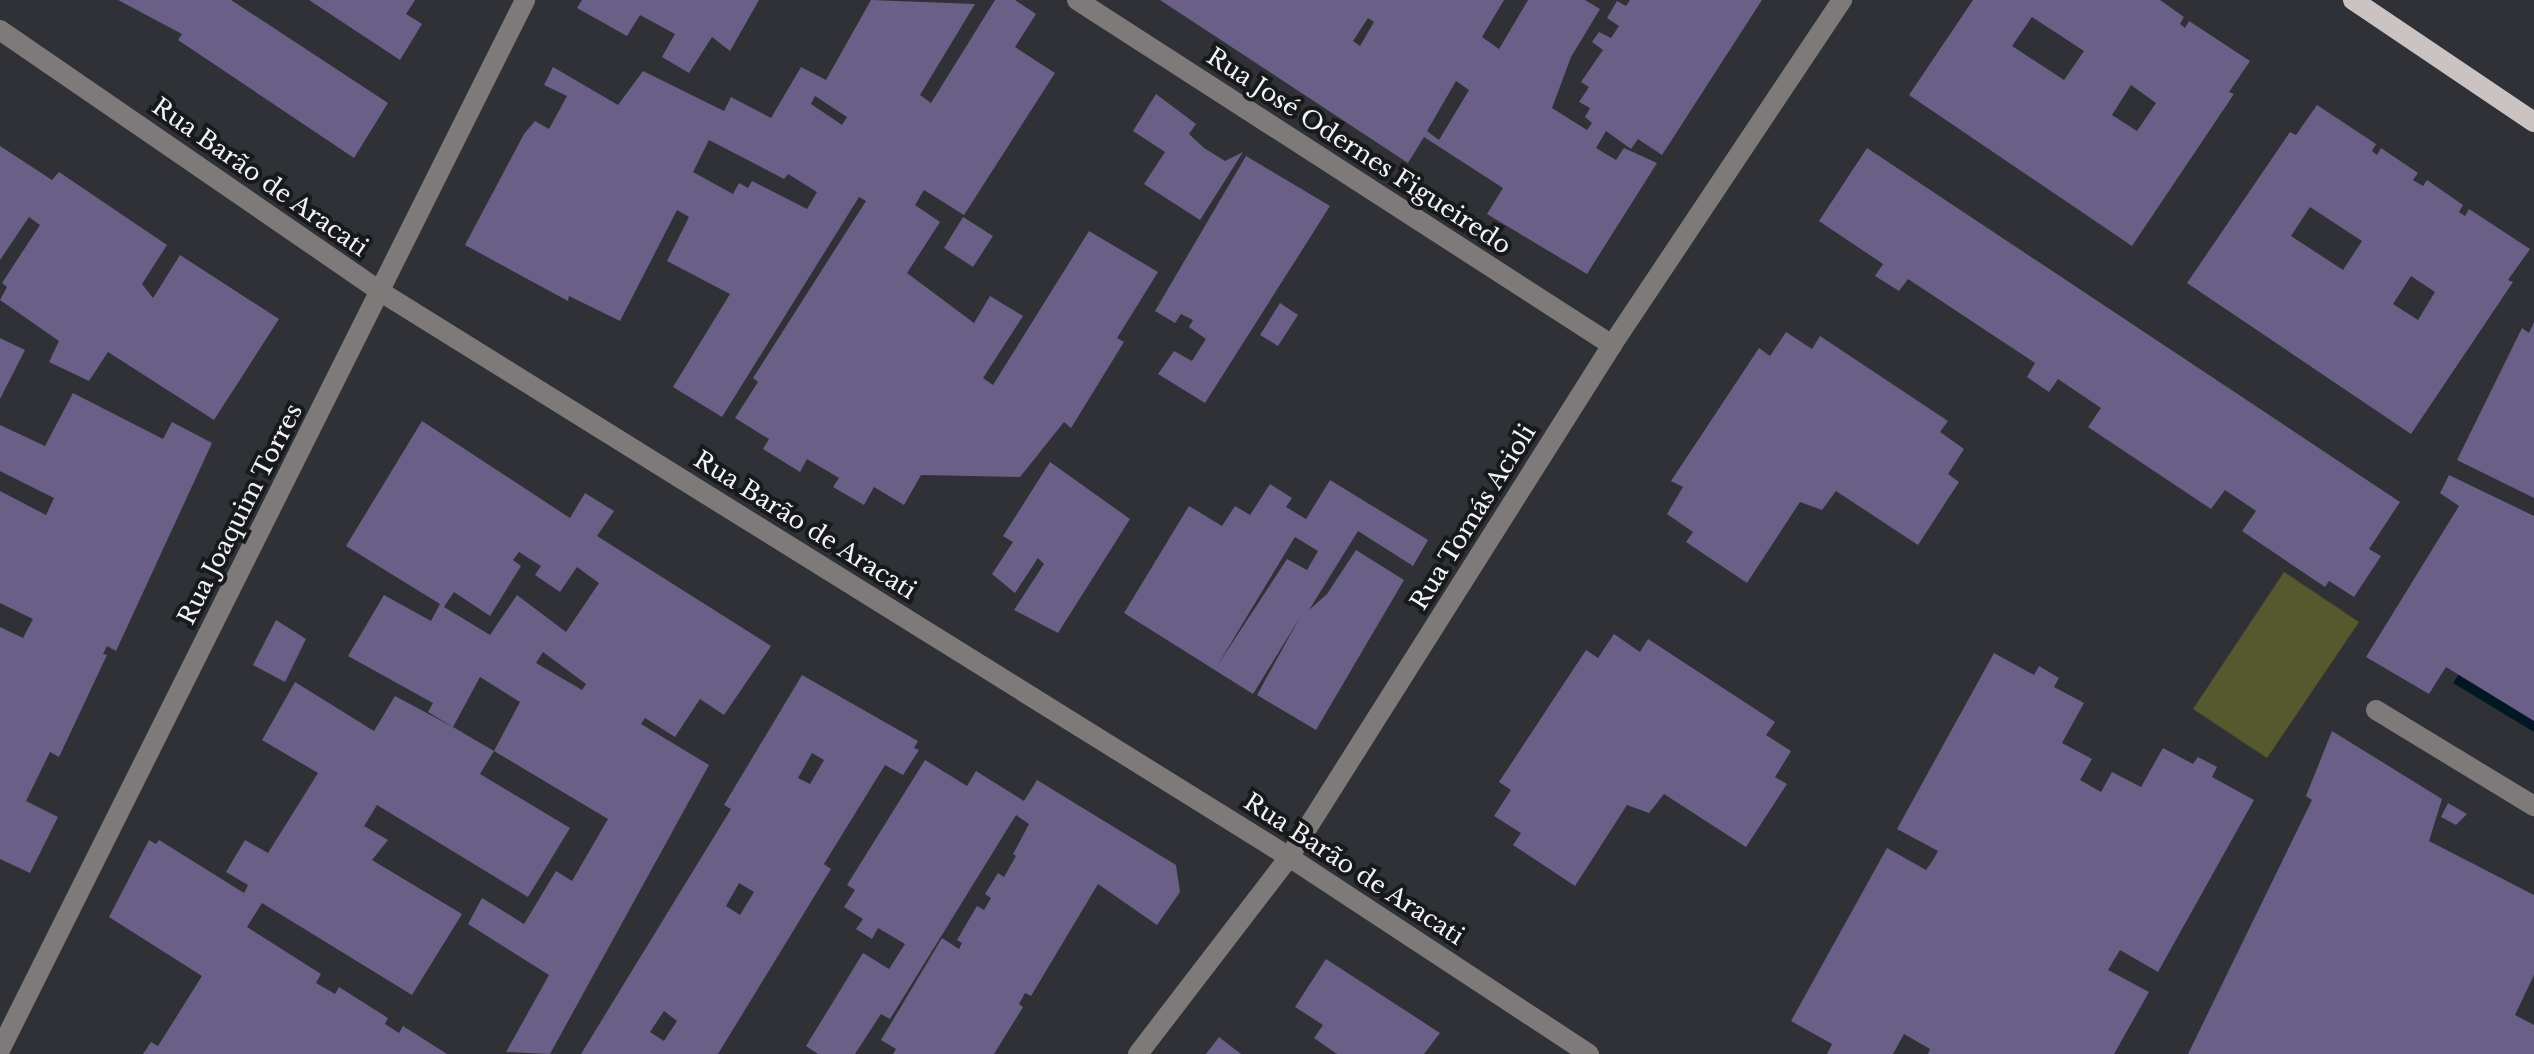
<!DOCTYPE html>
<html>
<head>
<meta charset="utf-8">
<style>
	body { margin:0 }
	#map { position:relative; width:2534px; height:1054px; overflow:hidden; background:#2f3136; font-family:"Libre Baskerville",serif }
	div>[style] { position:absolute }
	[style*='--x'] { left:calc(var(--x)*1px); top:calc(var(--y)*1px); width:calc(var(--w)*1px); rotate:calc(var(--a)*1deg) }
	.green>* { inset:0; background:#56582d }
	.water>* { inset:0; background:#021724 }
	.building>* { inset:0; background:#6a5f87 }
	.minor>* { height:20px; margin:-10px; padding:0 10px; transform-origin:10px; border-radius:10px; background:#7e7a79 }
	.major>* { height:20px; margin:-10px; padding:0 10px; transform-origin:10px; border-radius:10px; background:#cac3c1 }
	span { translate:-50% -50%; white-space:nowrap; text-align:center; line-height:1.15; -webkit-text-stroke:8px #18191b; paint-order:stroke }
	.street-label { font-size:24px; color:#f3f4f8 }
</style>
</head>
<body>
<div id="map">
	<div class="green">
		<i style="clip-path:polygon(2284px 572px,2359px 622px,2267px 758px,2193px 709px)"></i>
	</div>
	<div class="water">
		<i style="clip-path:polygon(2459px 674px,2534px 720px,2534px 732px,2453px 683px)"></i>
	</div>
	<div class="building">
		<i style="clip-path:polygon(118px 0,231px 0,388px 103px,354px 158px,178px 40px,182px 34px)"></i>
		<i style="clip-path:polygon(309px 0,415px 0,406px 14px,422px 24px,400px 60px)"></i>
		<i style="clip-path:polygon(582px 0,759px 0,730px 51px,712px 37px,689px 73px,662px 57px,675px 34px,640px 15px,627px 36px,577px 8px)"></i>
		<i style="clip-path:polygon(evenodd,871px 0,975px 4px,920px 95px,931px 103px,995px 0,1015px 0,1036px 14px,1015px 47px,1055px 73px,964px 215px,924px 190px,915px 205px,940px 222px,907px 273px,974px 323px,990px 296px,1023px 316px,983px 378px,993px 385px,1089px 231px,1158px 272px,1117px 338px,1124px 342px,1071px 428px,1064px 422px,1020px 477px,921px 475px,904px 505px,874px 487px,864px 505px,833px 487px,839px 478px,807px 459px,800px 472px,763px 449px,769px 439px,735px 418px,758px 382px,753px 378px,866px 201px,859px 197px,722px 417px,673px 387px,730px 294px,667px 261px,689px 217px,677px 210px,620px 321px,569px 296px,568px 301px,465px 245px,524px 134px,535px 121px,549px 129px,567px 96px,544px 85px,553px 67px,618px 105px,643px 71px,724px 111px,731px 97px,771px 118px,801px 67px,826px 80px,871px 0,815px 96px,847px 117px,842px 125px,811px 104px,815px 96px,871px 0,709px 140px,784px 179px,788px 174px,817px 192px,807px 209px,752px 181px,748px 188px,739px 183px,733px 194px,693px 172px,709px 140px)"></i>
		<i style="clip-path:polygon(evenodd,1160px 0,1504px 0,1482px 37px,1499px 49px,1528px 0,1585px 0,1600px 9px,1571px 57px,1552px 108px,1587px 130px,1592px 123px,1585px 117px,1590px 108px,1579px 102px,1589px 87px,1581px 82px,1603px 50px,1592px 42px,1599px 32px,1611px 38px,1619px 26px,1607px 18px,1617px 1px,1626px 6px,1630px 0,1762px 0,1662px 155px,1638px 139px,1631px 149px,1606px 131px,1596px 148px,1616px 160px,1624px 148px,1657px 163px,1587px 274px,1487px 214px,1503px 188px,1424px 137px,1408px 163px,1160px 0,1368px 18px,1374px 22px,1360px 46px,1353px 41px,1368px 18px,1160px 0,1456px 81px,1469px 90px,1439px 140px,1427px 131px,1456px 81px)"></i>
		<i style="clip-path:polygon(evenodd,1973px 0,2160px 0,2184px 17px,2180px 24px,2185px 28px,2189px 21px,2250px 61px,2229px 92px,2234px 94px,2132px 246px,1909px 95px,1973px 0,2032px 17px,2084px 51px,2064px 80px,2012px 46px,2032px 17px,1973px 0,2131px 85px,2156px 103px,2137px 131px,2112px 115px,2131px 85px)"></i>
		<i style="clip-path:polygon(1156px 94px,1196px 124px,1189px 134px,1204px 148px,1225px 161px,1243px 152px,1200px 220px,1144px 184px,1165px 152px,1133px 131px)"></i>
		<i style="clip-path:polygon(evenodd,2317px 105px,2376px 144px,2372px 151px,2377px 155px,2381px 148px,2418px 173px,2413px 180px,2423px 186px,2427px 180px,2463px 205px,2459px 212px,2465px 216px,2469px 209px,2530px 249px,2508px 280px,2513px 282px,2411px 434px,2187px 283px,2290px 132px,2296px 135px,2317px 105px,2310px 207px,2362px 241px,2343px 270px,2291px 236px,2310px 207px,2317px 105px,2411px 276px,2435px 292px,2418px 320px,2393px 304px,2411px 276px)"></i>
		<i style="clip-path:polygon(0 146px,52px 180px,59px 172px,167px 245px,142px 284px,153px 298px,180px 255px,279px 319px,214px 420px,108px 352px,89px 381px,49px 362px,59px 341px,0 300px,7px 287px,2px 283px,40px 225px,29px 217px,0 260px)"></i>
		<i style="clip-path:polygon(1867px 148px,2400px 502px,2369px 549px,2381px 556px,2354px 597px,2329px 581px,2325px 587px,2242px 531px,2256px 511px,2225px 490px,2211px 509px,2088px 427px,2101px 408px,2058px 379px,2049px 392px,2027px 377px,2035px 363px,1908px 279px,1899px 291px,1875px 276px,1883px 264px,1819px 221px)"></i>
		<i style="clip-path:polygon(1246px 156px,1330px 206px,1205px 403px,1158px 374px,1174px 351px,1192px 361px,1206px 339px,1189px 327px,1193px 320px,1181px 314px,1175px 323px,1155px 311px)"></i>
		<i style="clip-path:polygon(963px 217px,993px 236px,973px 267px,944px 248px)"></i>
		<i style="clip-path:polygon(1280px 303px,1298px 315px,1278px 346px,1260px 335px)"></i>
		<i style="clip-path:polygon(2534px 322px,2534px 498px,2457px 460px,2522px 328px,2529px 333px)"></i>
		<i style="clip-path:polygon(1786px 332px,1812px 349px,1820px 336px,1948px 421px,1940px 432px,1964px 449px,1948px 474px,1959px 482px,1918px 545px,1836px 491px,1822px 510px,1800px 502px,1747px 583px,1686px 542px,1693px 532px,1667px 514px,1683px 487px,1671px 481px,1759px 348px,1770px 356px)"></i>
		<i style="clip-path:polygon(0 338px,25px 350px,0 399px)"></i>
		<i style="clip-path:polygon(73px 393px,163px 439px,172px 422px,212px 443px,116px 651px,107px 646px,103px 654px,107px 655px,59px 757px,50px 752px,26px 801px,58px 817px,30px 873px,0 859px,0 627px,23px 638px,33px 619px,0 603px,0 491px,46px 515px,54px 498px,0 471px,0 425px,45px 446px)"></i>
		<i style="clip-path:polygon(evenodd,422px 421px,570px 518px,585px 493px,614px 511px,597px 536px,771px 646px,724px 715px,700px 699px,675px 737px,645px 718px,641px 724px,709px 765px,550px 1054px,506px 1052px,549px 975px,468px 924px,482px 898px,524px 924px,556px 871px,572px 881px,608px 819px,494px 751px,520px 702px,480px 677px,453px 727px,428px 712px,433px 703px,348px 656px,384px 595px,431px 621px,440px 604px,346px 546px,422px 421px,519px 552px,541px 566px,535px 575px,560px 592px,577px 567px,599px 583px,566px 632px,517px 595px,490px 635px,444px 607px,454px 592px,490px 616px,521px 566px,513px 560px,519px 552px,422px 421px,543px 652px,586px 684px,582px 690px,536px 663px,543px 652px)"></i>
		<i style="clip-path:polygon(1050px 462px,1130px 519px,1058px 633px,1014px 610px,1044px 564px,1038px 558px,1015px 593px,992px 574px,1013px 542px,1003px 536px)"></i>
		<i style="clip-path:polygon(2449px 475px,2534px 516px,2534px 721px,2446px 667px,2429px 694px,2366px 657px,2459px 506px,2440px 493px)"></i>
		<i style="clip-path:polygon(evenodd,1330px 480px,1428px 540px,1413px 566px,1358px 531px,1309px 610px,1327px 594px,1356px 550px,1404px 580px,1316px 730px,1257px 695px,1299px 619px,1253px 694px,1124px 613px,1189px 506px,1222px 526px,1235px 506px,1250px 515px,1270px 484px,1292px 498px,1286px 507px,1306px 519px,1330px 480px,1295px 537px,1318px 551px,1314px 558px,1307px 570px,1287px 559px,1217px 666px,1295px 537px)"></i>
		<i style="clip-path:polygon(276px 620px,306px 639px,285px 682px,253px 665px)"></i>
		<i style="clip-path:polygon(1614px 634px,1640px 652px,1648px 639px,1775px 722px,1766px 735px,1791px 751px,1775px 777px,1787px 784px,1746px 847px,1664px 794px,1649px 813px,1627px 805px,1575px 886px,1513px 845px,1521px 833px,1494px 816px,1511px 790px,1499px 782px,1586px 650px,1598px 658px)"></i>
		<i style="clip-path:polygon(1994px 653px,2034px 675px,2039px 666px,2059px 678px,2054px 687px,2084px 703px,2062px 743px,2092px 759px,2080px 780px,2101px 792px,2112px 772px,2141px 787px,2163px 748px,2193px 764px,2198px 757px,2217px 767px,2212px 777px,2254px 800px,2158px 972px,2120px 950px,2108px 970px,2149px 992px,2114px 1054px,1928px 1054px,1930px 1049px,1904px 1034px,1893px 1054px,1827px 1054px,1832px 1044px,1791px 1021px,1887px 848px,1926px 870px,1933px 860px,1938px 851px,1897px 829px)"></i>
		<i style="clip-path:polygon(evenodd,802px 675px,918px 741px,914px 748px,919px 750px,903px 775px,885px 765px,824px 864px,831px 869px,718px 1054px,581px 1054px,731px 809px,724px 805px,802px 675px,812px 753px,824px 760px,810px 784px,798px 778px,812px 753px,802px 675px,739px 883px,754px 892px,740px 915px,726px 906px,739px 883px,802px 675px,664px 1011px,677px 1021px,664px 1041px,650px 1032px,664px 1011px)"></i>
		<i style="clip-path:polygon(295px 682px,374px 731px,395px 696px,453px 727px,494px 751px,480px 774px,570px 828px,528px 897px,377px 805px,364px 826px,388px 840px,372px 860px,462px 914px,412px 995px,262px 903px,247px 927px,321px 974px,316px 983px,335px 994px,339px 987px,388px 1018px,385px 1024px,399px 1033px,403px 1026px,447px 1054px,143px 1054px,151px 1042px,158px 1046px,202px 976px,109px 917px,149px 840px,156px 844px,159px 840px,244px 893px,248px 885px,226px 872px,245px 840px,268px 853px,318px 773px,262px 740px)"></i>
		<i style="clip-path:polygon(2332px 731px,2442px 799px,2429px 841px,2534px 895px,2534px 975px,2515px 1015px,2534px 1025px,2534px 1054px,2188px 1054px,2312px 800px,2306px 796px)"></i>
		<i style="clip-path:polygon(925px 760px,967px 786px,976px 771px,1024px 801px,1037px 780px,1176px 865px,1180px 892px,1157px 925px,1098px 884px,1031px 996px,1025px 993px,1019px 1004px,1023px 1007px,994px 1054px,893px 1054px,896px 1049px,881px 1040px,942px 938px,959px 949px,962px 943px,957px 940px,977px 906px,984px 910px,991px 898px,985px 894px,998px 873px,1004px 877px,1016px 856px,1013px 854px,1029px 824px,1016px 815px,890px 1019px,881px 1014px,855px 1054px,818px 1054px,806px 1046px,863px 953px,889px 969px,905px 944px,878px 928px,872px 939px,856px 929px,863px 919px,844px 907px,855px 890px,847px 885px)"></i>
		<i style="clip-path:polygon(2448px 803px,2467px 814px,2456px 825px,2441px 817px)"></i>
		<i style="clip-path:polygon(1326px 959px,1440px 1033px,1424px 1054px,1337px 1054px,1314px 1038px,1323px 1025px,1295px 1007px)"></i>
		<i style="clip-path:polygon(1219px 1037px,1241px 1054px,1206px 1054px)"></i>
	</div>
	<div class="minor">
		<i style="--x:1077;--y:0;--w:637;--a:32.82"></i>
		<i style="--x:0;--y:30;--w:462;--a:34.5"></i>
		<i style="--x:381;--y:292;--w:1069;--a:31.89"></i>
		<i style="--x:1289;--y:857;--w:359;--a:33.3"></i>
		<i style="--x:2376;--y:710;--w:185;--a:31.3"></i>
		<i style="--x:0;--y:1050;--w:1174;--a:-63.43"></i>
		<i style="--x:1138;--y:1054;--w:248;--a:-52.5"></i>
		<i style="--x:1289;--y:857;--w:605;--a:-57.75"></i>
		<i style="--x:1612;--y:345;--w:415;--a:-56.3"></i>
	</div>
	<div class="major">
		<i style="--x:2353;--y:0;--w:218;--a:34"></i>
	</div>
	<div class="street-label">
		<span style="left:1359px;top:151px;rotate:33deg">Rua José Odernes Figueiredo</span>
		<span style="left:260px;top:177px;rotate:35deg">Rua Barão de Aracati</span>
		<span style="left:240px;top:514px;rotate:-63deg">Rua Joaquim Torres</span>
		<span style="left:1473px;top:517px;rotate:-58deg">Rua Tomás Acioli</span>
		<span style="left:805px;top:525px;rotate:32deg">Rua Barão de Aracati</span>
		<span style="left:1354px;top:869px;rotate:33deg">Rua Barão de Aracati</span>
	</div>
</div>
</body>
</html>
